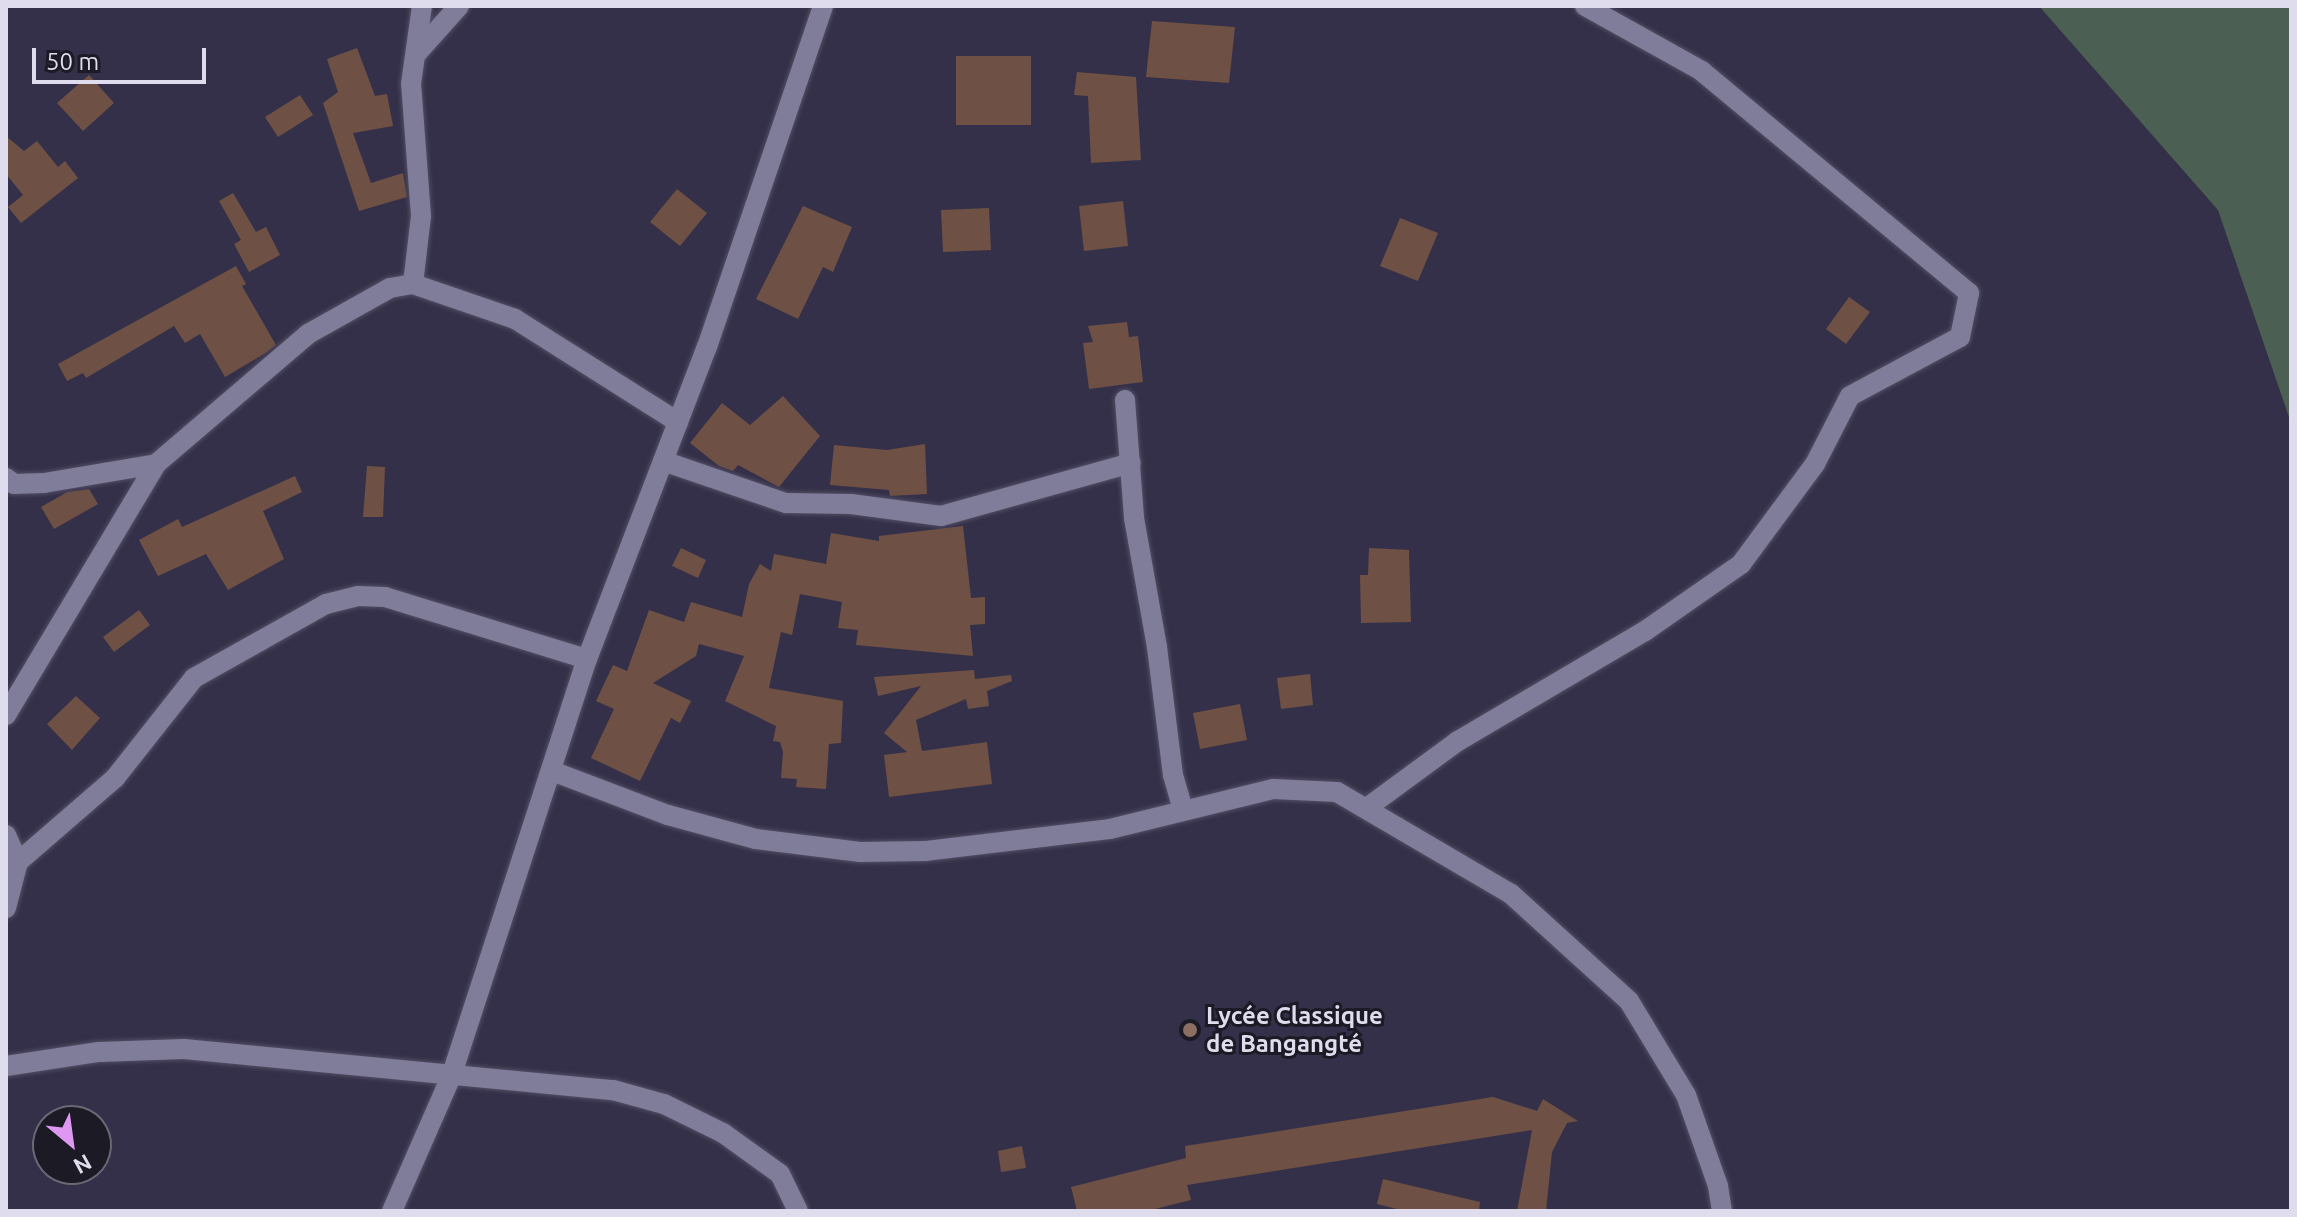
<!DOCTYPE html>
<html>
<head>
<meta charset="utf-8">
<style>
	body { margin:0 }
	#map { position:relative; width:2297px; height:1217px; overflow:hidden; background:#343049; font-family:Ubuntu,sans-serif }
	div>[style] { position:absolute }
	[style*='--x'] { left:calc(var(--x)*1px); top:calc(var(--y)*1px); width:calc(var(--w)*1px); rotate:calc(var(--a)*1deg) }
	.green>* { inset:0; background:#4b6053 }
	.building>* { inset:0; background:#6e5144 }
	.roads { filter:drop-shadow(0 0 2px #524e64) drop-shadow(0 0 2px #524e64) }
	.minor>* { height:20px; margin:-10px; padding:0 10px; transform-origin:10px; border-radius:10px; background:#807d9a }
	.tertiary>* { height:20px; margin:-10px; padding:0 10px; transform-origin:10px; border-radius:10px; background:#807d9a }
	.dots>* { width:22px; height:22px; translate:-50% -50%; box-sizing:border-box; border:4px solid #1b1a25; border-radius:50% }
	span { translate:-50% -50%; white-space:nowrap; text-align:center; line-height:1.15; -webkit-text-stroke:6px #1b1a25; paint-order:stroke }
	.poi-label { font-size:24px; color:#dedced; font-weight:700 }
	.left { translate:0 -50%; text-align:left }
	.frame { position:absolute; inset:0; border:8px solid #dedced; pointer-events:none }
	.north { position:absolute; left:32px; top:1105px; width:80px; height:80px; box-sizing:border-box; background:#1b1a25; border:2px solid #696875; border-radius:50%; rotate:151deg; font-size:22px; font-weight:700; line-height:32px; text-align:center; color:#dedced }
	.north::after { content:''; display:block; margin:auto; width:28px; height:36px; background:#de98f2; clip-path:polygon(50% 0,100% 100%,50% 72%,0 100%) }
	.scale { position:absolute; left:32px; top:48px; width:174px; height:36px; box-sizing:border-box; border:4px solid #dedced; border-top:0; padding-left:10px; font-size:24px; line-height:28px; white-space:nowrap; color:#dedced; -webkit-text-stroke:6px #1b1a25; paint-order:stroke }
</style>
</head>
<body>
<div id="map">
	<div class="green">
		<i style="clip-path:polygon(2039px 6px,2291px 6px,2291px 423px,2218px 210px)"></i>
	</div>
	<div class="building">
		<i style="clip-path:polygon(1152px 21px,1235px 27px,1229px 83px,1146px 77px)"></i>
		<i style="clip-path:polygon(357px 48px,375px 96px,387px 94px,393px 126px,353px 133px,371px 183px,403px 173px,407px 197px,359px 211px,323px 103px,338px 92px,327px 59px)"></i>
		<i style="clip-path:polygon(956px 56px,1031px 56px,1031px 125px,956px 125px)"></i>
		<i style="clip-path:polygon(1077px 72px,1136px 77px,1141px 160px,1091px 163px,1088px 96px,1074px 95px)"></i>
		<i style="clip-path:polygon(89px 75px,114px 103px,83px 131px,57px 103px)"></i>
		<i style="clip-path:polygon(300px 95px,313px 115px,278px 137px,265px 117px)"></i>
		<i style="clip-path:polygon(6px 136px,24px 151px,37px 141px,58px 167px,65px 161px,78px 178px,21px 223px,8px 207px,23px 195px,6px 174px)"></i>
		<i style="clip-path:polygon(677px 189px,707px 213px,680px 246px,650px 222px)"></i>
		<i style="clip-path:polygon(233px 193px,256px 232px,266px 227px,280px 255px,249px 272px,234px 244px,241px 240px,219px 201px)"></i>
		<i style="clip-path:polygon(1123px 201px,1128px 246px,1084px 251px,1079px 206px)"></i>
		<i style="clip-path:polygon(803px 206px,852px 227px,833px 272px,823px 267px,798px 319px,756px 299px)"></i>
		<i style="clip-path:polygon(989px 208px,991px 250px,943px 252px,941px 210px)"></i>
		<i style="clip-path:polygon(1400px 218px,1438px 233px,1418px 281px,1380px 266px)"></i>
		<i style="clip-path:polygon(236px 266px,246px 284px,242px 286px,276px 345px,264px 354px,225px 377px,200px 334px,185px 343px,174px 326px,86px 378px,83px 373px,67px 381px,58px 364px)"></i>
		<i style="clip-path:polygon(1849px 297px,1870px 312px,1846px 344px,1826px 329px)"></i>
		<i style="clip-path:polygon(1127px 322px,1129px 337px,1138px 336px,1143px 382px,1089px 389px,1083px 343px,1093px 342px,1088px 326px)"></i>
		<i style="clip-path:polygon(783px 396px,820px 436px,779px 487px,738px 465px,733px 471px,719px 466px,690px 443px,722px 403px,750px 425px)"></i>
		<i style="clip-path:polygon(925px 444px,927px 494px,890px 496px,889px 490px,830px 485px,834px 445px,887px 450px)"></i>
		<i style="clip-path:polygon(367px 466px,385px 467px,383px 517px,363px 517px)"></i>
		<i style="clip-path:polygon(295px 476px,302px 492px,263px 511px,284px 559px,228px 590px,206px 554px,158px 576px,139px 540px,178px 519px,182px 527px)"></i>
		<i style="clip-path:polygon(89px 489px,98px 504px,54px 529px,41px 507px,67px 492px)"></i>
		<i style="clip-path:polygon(963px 526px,971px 598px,985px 597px,985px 624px,970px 625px,973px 656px,856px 645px,858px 630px,838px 628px,842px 602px,800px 594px,792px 635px,781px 632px,769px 688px,843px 701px,841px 743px,829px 744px,826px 789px,796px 787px,797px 779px,781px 778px,783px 752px,780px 742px,773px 741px,776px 726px,725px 701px,744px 656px,699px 644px,696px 656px,653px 683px,691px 701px,680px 723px,671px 718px,640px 781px,591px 758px,614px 709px,596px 701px,613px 665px,627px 671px,649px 610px,684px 622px,691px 602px,742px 617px,749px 584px,760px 564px,771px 571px,774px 554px,826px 564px,831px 533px,879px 541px,879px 536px)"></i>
		<i style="clip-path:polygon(681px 548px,706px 560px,698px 578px,672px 566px)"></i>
		<i style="clip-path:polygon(1369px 548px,1409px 550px,1411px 622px,1361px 623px,1360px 575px,1368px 575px)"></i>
		<i style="clip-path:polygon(139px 610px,150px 625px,114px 652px,103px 637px)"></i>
		<i style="clip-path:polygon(974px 670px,975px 679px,1011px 675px,1012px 681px,987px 691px,989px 706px,968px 709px,966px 699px,916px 720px,922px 751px,987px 742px,992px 784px,889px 797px,884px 755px,907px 752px,884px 733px,921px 686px,878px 696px,874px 677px)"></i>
		<i style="clip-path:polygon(1310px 674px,1313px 705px,1281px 709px,1277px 678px)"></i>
		<i style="clip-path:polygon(76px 696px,100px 718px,72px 750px,47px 724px)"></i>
		<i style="clip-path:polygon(1240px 704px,1247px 740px,1200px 749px,1193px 713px)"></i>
		<i style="clip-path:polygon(1493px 1097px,1537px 1111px,1543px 1099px,1578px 1121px,1567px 1123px,1552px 1152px,1546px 1211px,1517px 1211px,1532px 1130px,1187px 1185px,1191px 1200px,1147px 1211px,1077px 1211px,1071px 1187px,1186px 1158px,1185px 1146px)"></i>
		<i style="clip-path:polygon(1022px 1146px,1026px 1168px,1001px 1172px,998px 1151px)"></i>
		<i style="clip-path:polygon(1383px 1179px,1480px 1202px,1479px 1211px,1405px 1211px,1377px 1204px)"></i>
	</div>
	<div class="roads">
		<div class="minor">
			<i style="--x:418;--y:52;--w:62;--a:-48.3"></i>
			<i style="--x:413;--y:284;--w:68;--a:-83.3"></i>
			<i style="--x:421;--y:216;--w:132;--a:-94.3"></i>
			<i style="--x:411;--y:84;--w:79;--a:-82"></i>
			<i style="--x:1125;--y:400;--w:118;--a:85.6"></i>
			<i style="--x:1134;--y:518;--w:131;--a:79.9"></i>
			<i style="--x:1157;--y:647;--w:129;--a:82.9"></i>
			<i style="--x:1173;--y:775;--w:37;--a:74"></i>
			<i style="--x:663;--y:461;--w:130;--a:18.9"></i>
			<i style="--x:786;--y:503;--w:65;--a:0.9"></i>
			<i style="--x:851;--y:504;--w:91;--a:7.6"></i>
			<i style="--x:941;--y:516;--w:197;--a:-15.6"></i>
			<i style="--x:6;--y:478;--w:10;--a:37"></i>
			<i style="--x:14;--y:484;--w:30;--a:-2"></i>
			<i style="--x:44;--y:483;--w:114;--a:-9.6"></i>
			<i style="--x:6;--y:715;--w:292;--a:-59.1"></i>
			<i style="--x:156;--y:464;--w:200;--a:-40.5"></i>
			<i style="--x:308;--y:334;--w:94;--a:-29.3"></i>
			<i style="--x:390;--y:288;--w:23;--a:-10"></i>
			<i style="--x:413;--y:284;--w:108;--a:18.9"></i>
			<i style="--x:515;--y:319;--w:193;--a:32.3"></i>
			<i style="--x:552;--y:771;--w:124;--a:20.8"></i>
			<i style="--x:668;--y:815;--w:91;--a:15.3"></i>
			<i style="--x:756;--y:839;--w:105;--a:7.1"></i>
			<i style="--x:860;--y:852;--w:66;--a:-0.9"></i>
			<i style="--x:926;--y:851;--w:185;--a:-6.8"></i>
			<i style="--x:1110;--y:829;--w:168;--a:-13.8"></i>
			<i style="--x:1273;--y:789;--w:64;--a:2.7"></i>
			<i style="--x:1337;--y:792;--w:202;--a:30.4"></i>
			<i style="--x:1511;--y:894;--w:159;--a:42.2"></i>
			<i style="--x:1629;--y:1001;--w:110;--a:58.8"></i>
			<i style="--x:1686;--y:1095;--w:96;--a:70.6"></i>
			<i style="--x:1718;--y:1186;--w:25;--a:81"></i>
			<i style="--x:1368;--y:807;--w:112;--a:-36.3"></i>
			<i style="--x:1458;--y:741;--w:217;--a:-30.5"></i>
			<i style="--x:1645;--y:631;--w:117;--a:-34.9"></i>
			<i style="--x:1741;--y:564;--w:124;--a:-53.5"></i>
			<i style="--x:1815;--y:464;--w:76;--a:-62.8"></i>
			<i style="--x:1850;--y:396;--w:125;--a:-28.2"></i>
			<i style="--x:1960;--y:337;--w:45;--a:-78.4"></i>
			<i style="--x:1969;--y:293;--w:347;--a:-140.3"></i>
			<i style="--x:1702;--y:71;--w:134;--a:-150.9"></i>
			<i style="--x:6;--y:835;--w:30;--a:66"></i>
			<i style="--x:6;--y:908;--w:48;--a:-75.4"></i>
			<i style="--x:18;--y:862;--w:128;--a:-40.9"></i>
			<i style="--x:115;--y:778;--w:127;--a:-51.7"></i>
			<i style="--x:194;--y:678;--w:151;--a:-29.3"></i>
			<i style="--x:326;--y:604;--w:33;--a:-14"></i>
			<i style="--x:358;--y:596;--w:27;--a:2"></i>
			<i style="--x:385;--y:597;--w:211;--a:17.1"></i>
			<i style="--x:6;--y:1066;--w:94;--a:-8.6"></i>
			<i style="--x:99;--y:1052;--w:85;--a:-2"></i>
			<i style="--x:184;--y:1049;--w:431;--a:5.5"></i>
			<i style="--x:613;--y:1090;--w:53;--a:15.4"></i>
			<i style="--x:664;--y:1104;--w:66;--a:26.2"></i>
			<i style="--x:723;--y:1133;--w:70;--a:35.7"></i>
			<i style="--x:780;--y:1174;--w:41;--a:64.1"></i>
		</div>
		<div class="tertiary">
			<i style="--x:392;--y:1211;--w:150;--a:-66.3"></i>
			<i style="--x:452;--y:1074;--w:436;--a:-72"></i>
			<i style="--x:587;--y:659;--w:334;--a:-69"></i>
			<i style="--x:707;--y:347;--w:360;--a:-71.2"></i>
		</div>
	</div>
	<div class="dots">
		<i style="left:1190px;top:1030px;background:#8d6e63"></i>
	</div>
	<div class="poi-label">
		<span class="left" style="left:1206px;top:1030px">Lycée Classique<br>de Bangangté</span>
	</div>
	<div class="frame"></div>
	<div class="north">N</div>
	<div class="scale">50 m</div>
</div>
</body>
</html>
